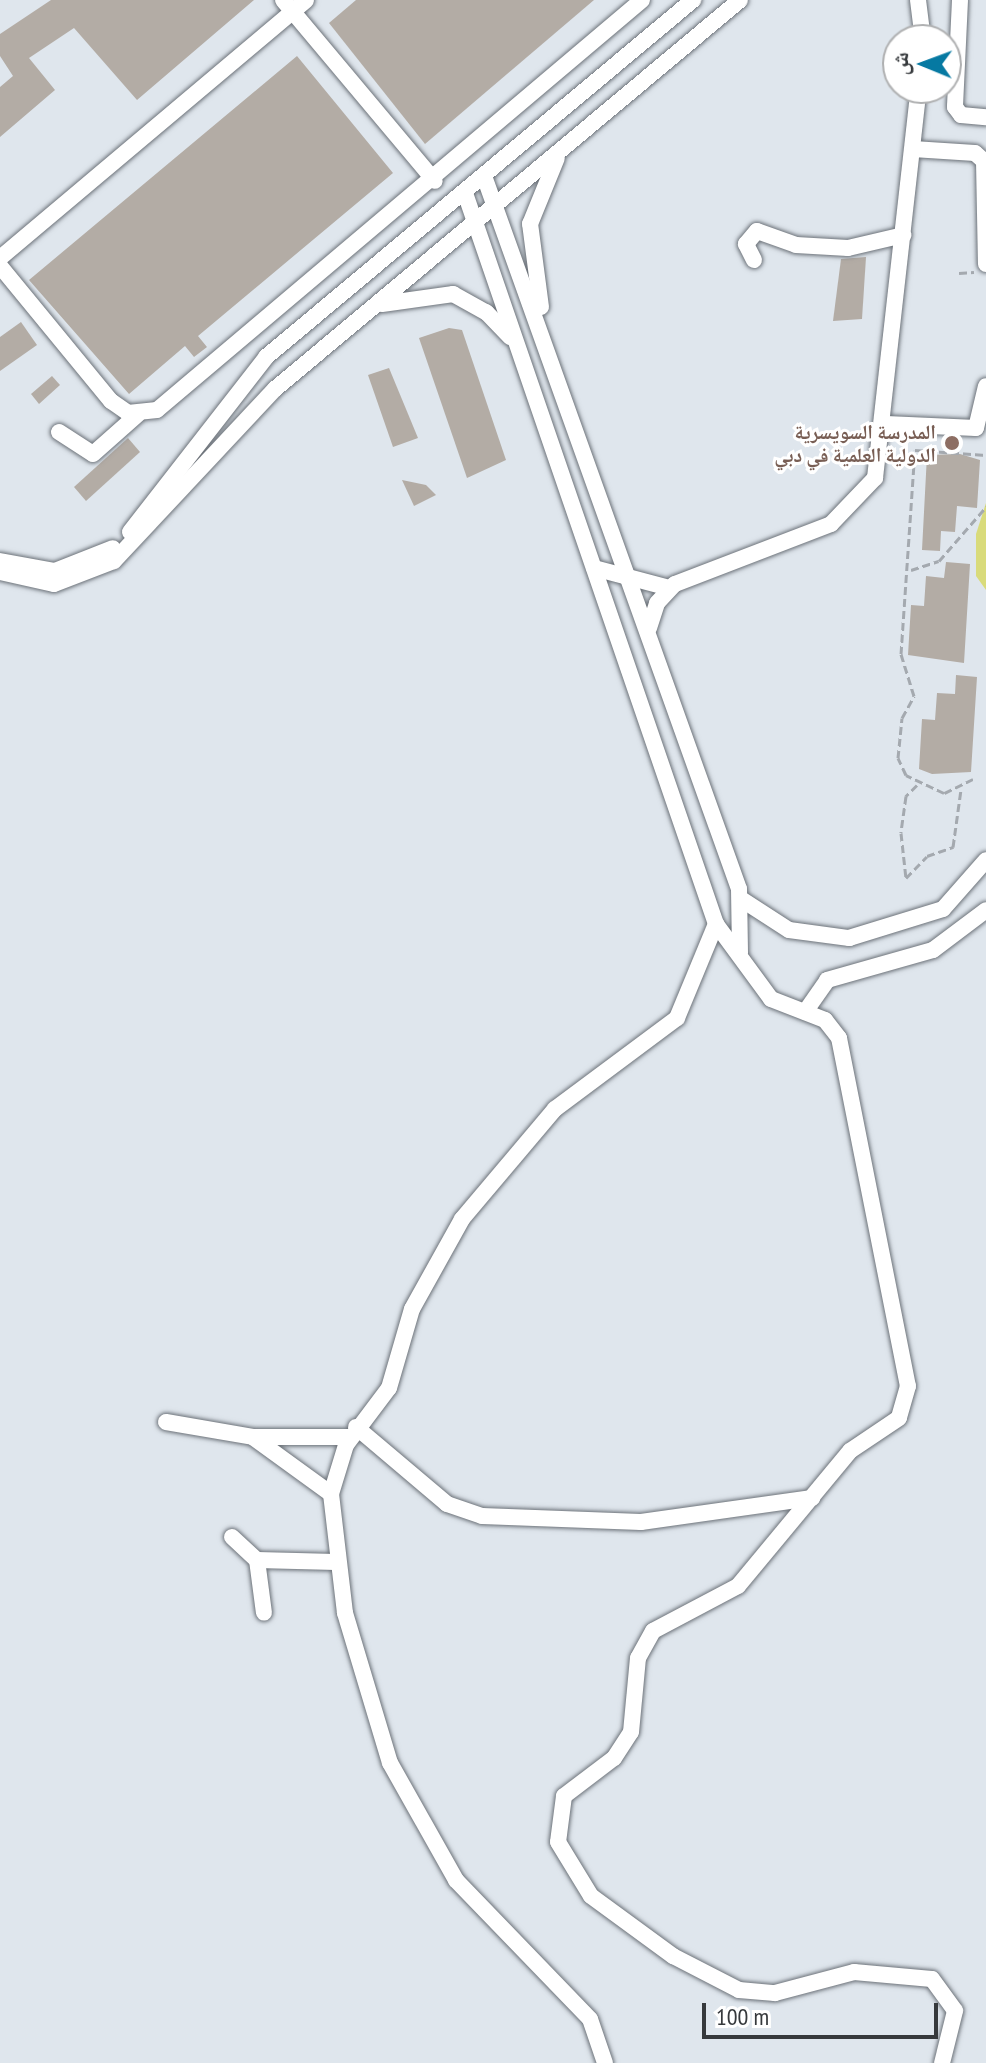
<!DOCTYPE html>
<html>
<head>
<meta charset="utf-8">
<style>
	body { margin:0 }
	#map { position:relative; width:986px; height:2063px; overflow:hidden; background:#dfe6ed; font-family:"PT Sans Narrow","Noto Naskh Arabic",sans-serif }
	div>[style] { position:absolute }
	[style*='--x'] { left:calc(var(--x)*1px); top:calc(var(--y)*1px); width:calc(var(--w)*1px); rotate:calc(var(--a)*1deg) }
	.green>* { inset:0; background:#d9db7b }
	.building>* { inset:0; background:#b3aca5 }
	.path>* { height:3px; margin-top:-1.5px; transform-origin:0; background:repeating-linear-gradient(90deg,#a4a9af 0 8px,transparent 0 12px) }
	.roads { filter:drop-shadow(0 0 2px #6c7279) drop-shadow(0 0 2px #6c7279) }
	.minor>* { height:16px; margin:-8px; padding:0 8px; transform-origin:8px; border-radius:8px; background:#fff }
	.dots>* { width:22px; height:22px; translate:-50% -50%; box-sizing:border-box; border:4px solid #fff; border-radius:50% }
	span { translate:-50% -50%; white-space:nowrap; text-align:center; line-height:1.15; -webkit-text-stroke:6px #fff; paint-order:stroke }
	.education-label { font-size:20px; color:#785e54; font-weight:700 }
	.right { translate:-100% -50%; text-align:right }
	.north { position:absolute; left:882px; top:24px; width:80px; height:80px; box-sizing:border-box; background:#fff; border:2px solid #afb0b1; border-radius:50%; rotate:271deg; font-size:22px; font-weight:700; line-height:32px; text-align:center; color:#36393c }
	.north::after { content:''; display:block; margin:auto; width:28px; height:36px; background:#0679a2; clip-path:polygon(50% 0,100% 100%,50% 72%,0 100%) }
	.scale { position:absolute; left:702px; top:2003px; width:236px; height:36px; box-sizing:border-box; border:4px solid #36393c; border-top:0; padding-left:10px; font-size:24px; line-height:28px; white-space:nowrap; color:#36393c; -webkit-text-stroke:6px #fff; paint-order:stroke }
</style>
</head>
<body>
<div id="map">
	<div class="green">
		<i style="clip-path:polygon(986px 503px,986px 590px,976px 576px,976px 534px)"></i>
	</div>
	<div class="building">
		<i style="clip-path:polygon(51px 0,254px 0,137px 100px,74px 28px,29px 58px,55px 90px,0 137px,0 87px,13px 76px,0 56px,0 34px)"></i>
		<i style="clip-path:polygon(356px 0,594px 0,425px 144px,329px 23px)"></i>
		<i style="clip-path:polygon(297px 56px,393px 173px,198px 336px,207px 347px,194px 357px,185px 346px,129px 394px,29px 280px)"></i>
		<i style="clip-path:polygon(866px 257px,862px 319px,833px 321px,841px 259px)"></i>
		<i style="clip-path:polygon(21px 322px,37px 345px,0 371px,0 337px)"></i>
		<i style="clip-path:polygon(449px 328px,462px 330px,506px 460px,467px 478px,419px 338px)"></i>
		<i style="clip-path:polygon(389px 368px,418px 438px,393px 447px,368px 375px)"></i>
		<i style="clip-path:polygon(52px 376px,60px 385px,39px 404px,31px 394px)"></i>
		<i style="clip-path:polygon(128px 438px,140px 452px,86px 501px,74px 487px)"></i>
		<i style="clip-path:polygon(960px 454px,980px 460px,977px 508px,957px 506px,955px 532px,941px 531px,940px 551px,922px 550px,927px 455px)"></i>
		<i style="clip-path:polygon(402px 480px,426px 485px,436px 495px,414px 506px)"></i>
		<i style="clip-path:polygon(946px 562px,970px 564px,964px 663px,908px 655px,911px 605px,924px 606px,926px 576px,944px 578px)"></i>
		<i style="clip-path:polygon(956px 675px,977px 677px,971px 772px,932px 774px,919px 769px,922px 719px,935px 720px,937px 693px,955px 694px)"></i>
	</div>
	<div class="path">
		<i style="--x:959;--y:273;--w:15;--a:-4"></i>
		<i style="--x:911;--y:570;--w:29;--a:-18"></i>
		<i style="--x:939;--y:561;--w:72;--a:-49"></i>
		<i style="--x:973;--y:779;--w:32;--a:154"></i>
		<i style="--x:944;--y:793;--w:42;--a:-154.7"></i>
		<i style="--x:906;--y:775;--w:19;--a:-115"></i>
		<i style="--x:898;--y:758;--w:40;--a:-84.3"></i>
		<i style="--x:902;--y:718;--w:25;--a:-61"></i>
		<i style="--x:914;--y:696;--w:44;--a:-107.2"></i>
		<i style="--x:901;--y:654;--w:204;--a:-86.1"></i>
		<i style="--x:915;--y:450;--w:71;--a:4"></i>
		<i style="--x:917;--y:785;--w:16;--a:135"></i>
		<i style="--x:906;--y:796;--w:37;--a:98"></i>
		<i style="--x:901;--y:833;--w:45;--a:83.7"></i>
		<i style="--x:906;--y:878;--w:30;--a:-46"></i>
		<i style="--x:927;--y:856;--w:28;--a:-19"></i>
		<i style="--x:953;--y:847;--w:59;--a:-82.1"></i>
	</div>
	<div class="roads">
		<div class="minor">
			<i style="--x:283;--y:0;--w:236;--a:50"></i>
			<i style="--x:918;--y:0;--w:40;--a:82.9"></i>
			<i style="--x:960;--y:0;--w:107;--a:92.7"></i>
			<i style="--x:955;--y:107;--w:10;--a:53"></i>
			<i style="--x:961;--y:115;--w:25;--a:5"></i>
			<i style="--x:913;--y:149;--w:62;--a:3.7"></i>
			<i style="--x:975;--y:153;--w:12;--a:42"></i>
			<i style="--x:984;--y:161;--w:103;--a:88.9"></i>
			<i style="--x:484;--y:176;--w:757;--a:70.32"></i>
			<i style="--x:739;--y:889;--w:64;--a:89.1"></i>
			<i style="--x:465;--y:193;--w:773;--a:71.05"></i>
			<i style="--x:716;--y:924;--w:93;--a:53.7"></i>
			<i style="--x:771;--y:999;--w:58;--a:21.3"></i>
			<i style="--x:825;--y:1020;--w:23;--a:52"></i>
			<i style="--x:839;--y:1038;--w:355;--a:78.8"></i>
			<i style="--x:908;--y:1386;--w:33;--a:106"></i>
			<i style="--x:899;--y:1418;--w:59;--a:146"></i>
			<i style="--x:850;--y:1451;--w:175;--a:129.7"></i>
			<i style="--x:738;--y:1586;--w:96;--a:152.1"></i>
			<i style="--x:653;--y:1631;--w:31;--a:119"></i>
			<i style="--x:638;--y:1658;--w:74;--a:95.4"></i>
			<i style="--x:631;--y:1732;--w:31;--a:123"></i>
			<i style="--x:614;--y:1758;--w:63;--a:142.8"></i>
			<i style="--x:564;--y:1796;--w:46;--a:97.4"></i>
			<i style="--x:558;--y:1842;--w:63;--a:58.6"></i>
			<i style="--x:591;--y:1896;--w:102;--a:36.2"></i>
			<i style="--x:673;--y:1956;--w:74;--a:27.3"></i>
			<i style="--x:739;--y:1990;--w:36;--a:5"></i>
			<i style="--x:775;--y:1993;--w:82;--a:-14.9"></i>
			<i style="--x:854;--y:1972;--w:78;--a:5.1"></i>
			<i style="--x:932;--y:1979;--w:39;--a:54"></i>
			<i style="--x:955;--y:2011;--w:54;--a:104"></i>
			<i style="--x:0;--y:258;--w:400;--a:-40.1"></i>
			<i style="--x:754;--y:260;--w:18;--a:-117"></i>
			<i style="--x:746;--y:244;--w:17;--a:-50"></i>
			<i style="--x:757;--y:231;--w:41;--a:19.7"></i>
			<i style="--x:796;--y:245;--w:52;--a:3.3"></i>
			<i style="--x:848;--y:248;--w:57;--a:-13.1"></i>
			<i style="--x:0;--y:266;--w:175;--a:50.6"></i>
			<i style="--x:111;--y:401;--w:21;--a:35"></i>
			<i style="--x:128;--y:413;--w:29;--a:-6"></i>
			<i style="--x:157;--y:410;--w:635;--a:-40.21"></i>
			<i style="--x:382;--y:304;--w:72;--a:-8"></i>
			<i style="--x:453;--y:294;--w:38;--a:29"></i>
			<i style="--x:486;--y:312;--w:35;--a:46"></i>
			<i style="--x:541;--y:307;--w:84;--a:-97.5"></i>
			<i style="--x:530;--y:224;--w:71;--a:-67.8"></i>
			<i style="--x:886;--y:424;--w:90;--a:2.5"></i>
			<i style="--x:976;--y:428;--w:43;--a:-76.6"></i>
			<i style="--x:59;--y:432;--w:40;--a:32.9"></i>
			<i style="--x:93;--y:454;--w:60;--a:-41.6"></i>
			<i style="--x:130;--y:532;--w:222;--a:-52.1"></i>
			<i style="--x:266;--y:357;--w:557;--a:-39.9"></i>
			<i style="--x:0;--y:561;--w:56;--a:10.3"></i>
			<i style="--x:55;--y:571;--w:62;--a:-21.6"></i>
			<i style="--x:594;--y:568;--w:78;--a:14.9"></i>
			<i style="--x:0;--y:572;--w:55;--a:12.5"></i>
			<i style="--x:54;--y:584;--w:64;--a:-21"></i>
			<i style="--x:114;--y:561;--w:236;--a:-46.9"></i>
			<i style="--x:275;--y:389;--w:606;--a:-39.91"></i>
			<i style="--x:649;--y:628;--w:26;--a:-72"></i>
			<i style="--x:657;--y:603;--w:26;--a:-47"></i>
			<i style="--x:675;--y:584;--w:167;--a:-21"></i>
			<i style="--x:831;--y:524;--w:64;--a:-46.3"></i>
			<i style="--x:875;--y:478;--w:392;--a:-83.6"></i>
			<i style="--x:741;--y:899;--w:57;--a:32.9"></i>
			<i style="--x:789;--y:930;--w:61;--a:7.6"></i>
			<i style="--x:849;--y:938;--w:98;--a:-17.1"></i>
			<i style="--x:943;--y:909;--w:65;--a:-48.7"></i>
			<i style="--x:805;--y:1012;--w:39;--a:-55"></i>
			<i style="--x:827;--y:980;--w:110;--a:-15.8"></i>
			<i style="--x:933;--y:950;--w:66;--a:-37"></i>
			<i style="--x:166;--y:1422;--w:88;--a:9.8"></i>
			<i style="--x:253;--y:1437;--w:97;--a:0"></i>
			<i style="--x:356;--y:1427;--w:119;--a:40.2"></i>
			<i style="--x:447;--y:1504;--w:37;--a:19"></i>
			<i style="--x:482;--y:1516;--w:159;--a:2.2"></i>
			<i style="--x:641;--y:1522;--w:173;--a:-8"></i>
			<i style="--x:254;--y:1438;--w:95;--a:36"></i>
			<i style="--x:232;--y:1537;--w:34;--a:43"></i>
			<i style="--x:257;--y:1560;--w:53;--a:82.5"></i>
			<i style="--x:257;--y:1560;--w:79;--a:1.5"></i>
			<i style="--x:605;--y:2063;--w:46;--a:-108.8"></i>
			<i style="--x:590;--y:2019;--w:193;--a:-134"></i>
			<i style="--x:456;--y:1880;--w:134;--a:-119.4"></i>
			<i style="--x:390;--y:1763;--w:157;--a:-106.7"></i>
			<i style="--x:345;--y:1613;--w:120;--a:-96.7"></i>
			<i style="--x:331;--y:1494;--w:51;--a:-73"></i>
			<i style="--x:346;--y:1445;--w:71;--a:-53"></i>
			<i style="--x:389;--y:1388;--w:82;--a:-73.8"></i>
			<i style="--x:412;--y:1309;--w:103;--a:-60.9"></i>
			<i style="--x:462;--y:1219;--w:144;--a:-49.8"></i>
			<i style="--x:555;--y:1109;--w:152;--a:-36.7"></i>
			<i style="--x:677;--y:1018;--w:102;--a:-67.5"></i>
		</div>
	</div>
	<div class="dots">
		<i style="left:952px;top:443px;background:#8d6e63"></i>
	</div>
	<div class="education-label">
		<span class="right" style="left:936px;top:444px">المدرسة السويسرية<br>الدولية العلمية في دبي</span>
	</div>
	<div class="north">ش</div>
	<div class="scale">100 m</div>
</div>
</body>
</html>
